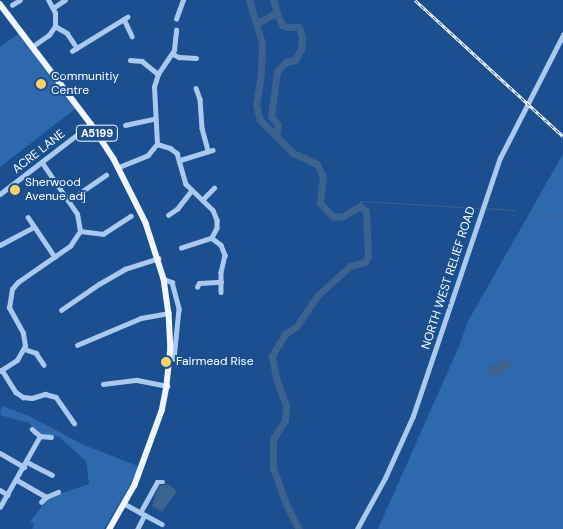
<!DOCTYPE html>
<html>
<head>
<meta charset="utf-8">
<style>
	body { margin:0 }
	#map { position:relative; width:563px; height:529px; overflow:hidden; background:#1b4f8f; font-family:"DM Sans",sans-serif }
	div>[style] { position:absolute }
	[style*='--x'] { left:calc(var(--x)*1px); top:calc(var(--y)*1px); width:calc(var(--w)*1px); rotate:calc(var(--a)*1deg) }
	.green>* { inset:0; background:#2e69ad }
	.water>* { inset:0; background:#3c6290 }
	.stream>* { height:1px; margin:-0.5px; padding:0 0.5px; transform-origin:0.5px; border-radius:0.5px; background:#3c6290 }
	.river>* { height:7px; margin:-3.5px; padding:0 3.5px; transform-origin:3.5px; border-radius:3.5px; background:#3c6290 }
	.minor>* { height:4.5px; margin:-2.25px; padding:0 2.25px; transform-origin:2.25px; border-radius:2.25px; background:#a9c9ee }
	.major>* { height:5.5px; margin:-2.75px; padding:0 2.75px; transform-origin:2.75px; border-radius:2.75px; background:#f0f6ff }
	.rail>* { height:3px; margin-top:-1.5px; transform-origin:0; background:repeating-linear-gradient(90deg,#1b4f8f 0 4px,#fff 0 8px); box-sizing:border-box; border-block:1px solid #fff }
	.dots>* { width:14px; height:14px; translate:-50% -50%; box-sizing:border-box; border:2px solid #1b4f8f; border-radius:50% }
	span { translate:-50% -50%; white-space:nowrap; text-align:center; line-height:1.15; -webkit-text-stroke:4px #1b4f8f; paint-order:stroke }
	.shield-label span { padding:1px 4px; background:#1b4f8f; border:1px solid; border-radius:4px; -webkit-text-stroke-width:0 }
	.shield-label { font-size:11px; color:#fff; font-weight:700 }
	.poi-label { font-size:12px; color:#fff }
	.left { translate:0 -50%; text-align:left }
	.street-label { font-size:12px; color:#fff }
</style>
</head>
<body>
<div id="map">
	<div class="green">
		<i style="clip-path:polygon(18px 34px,75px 109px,0 167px,0 47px)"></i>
		<i style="clip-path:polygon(563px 154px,563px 529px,378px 529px,460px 344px,467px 323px)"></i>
		<i style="clip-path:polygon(2px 406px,27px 415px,84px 445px,138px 466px,134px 478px,104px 529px,32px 529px,34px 524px,30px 522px,48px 498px,89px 484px,86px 461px,59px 437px,41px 434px,29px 423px,0 415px)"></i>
	</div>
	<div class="water">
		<i style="clip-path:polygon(502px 359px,511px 361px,511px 367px,500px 376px,491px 377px,487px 370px,487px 366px,495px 365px)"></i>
		<i style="clip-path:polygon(168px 484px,177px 491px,162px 512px,152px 506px,159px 486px)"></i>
	</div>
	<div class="stream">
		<i style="--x:355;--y:207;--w:8;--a:-45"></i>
		<i style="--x:361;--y:201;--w:119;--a:3.4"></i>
		<i style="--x:484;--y:208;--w:31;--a:4"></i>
		<i style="--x:531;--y:213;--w:32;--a:5"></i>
	</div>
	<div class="river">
		<i style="--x:249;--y:0;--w:45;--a:73.2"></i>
		<i style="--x:262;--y:43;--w:31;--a:92"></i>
		<i style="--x:261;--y:74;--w:30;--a:99"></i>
		<i style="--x:256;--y:104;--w:16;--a:76"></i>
		<i style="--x:260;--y:120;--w:47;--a:45"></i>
		<i style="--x:293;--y:153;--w:26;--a:25"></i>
		<i style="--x:317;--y:164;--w:14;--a:65"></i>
		<i style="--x:323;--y:177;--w:26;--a:97"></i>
		<i style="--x:320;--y:203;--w:19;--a:47"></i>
		<i style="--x:333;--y:217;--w:10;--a:-6"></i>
		<i style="--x:343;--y:216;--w:20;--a:-30"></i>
		<i style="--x:360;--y:206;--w:8;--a:40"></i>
		<i style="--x:366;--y:211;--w:45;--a:87.5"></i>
		<i style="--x:368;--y:256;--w:7;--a:117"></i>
		<i style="--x:365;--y:262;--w:16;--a:165"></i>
		<i style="--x:350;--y:266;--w:45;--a:137.7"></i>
		<i style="--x:317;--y:296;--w:36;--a:124"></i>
		<i style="--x:297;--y:326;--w:14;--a:146"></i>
		<i style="--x:285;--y:334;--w:26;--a:121"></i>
		<i style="--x:272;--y:356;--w:22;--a:80"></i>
		<i style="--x:276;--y:378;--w:30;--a:70"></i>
		<i style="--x:286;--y:406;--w:14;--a:94"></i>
		<i style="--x:285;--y:420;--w:22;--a:122"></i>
		<i style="--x:273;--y:439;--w:29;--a:90"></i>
		<i style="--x:273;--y:468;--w:38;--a:70"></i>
		<i style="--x:286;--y:504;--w:28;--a:63"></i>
		<i style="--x:257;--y:23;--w:22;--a:-27"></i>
		<i style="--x:277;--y:13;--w:14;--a:-107"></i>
		<i style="--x:276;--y:136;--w:11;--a:-80"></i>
		<i style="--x:278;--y:125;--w:11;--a:-128"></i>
		<i style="--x:271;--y:116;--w:45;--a:-82.4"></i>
		<i style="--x:277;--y:71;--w:13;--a:-45"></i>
		<i style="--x:286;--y:62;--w:9;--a:-13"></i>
		<i style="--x:295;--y:60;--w:13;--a:-61"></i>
		<i style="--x:301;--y:49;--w:11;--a:-85"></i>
		<i style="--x:302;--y:38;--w:11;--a:-105"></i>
		<i style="--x:299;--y:27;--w:12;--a:180"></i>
		<i style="--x:287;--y:27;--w:5;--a:-158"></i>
		<i style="--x:282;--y:25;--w:13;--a:-113"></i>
	</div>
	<div class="minor">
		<i style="--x:12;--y:5;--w:9;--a:-32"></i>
		<i style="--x:53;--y:8;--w:14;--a:-34"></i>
		<i style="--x:124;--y:19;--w:19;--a:65"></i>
		<i style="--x:176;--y:19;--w:20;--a:-70"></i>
		<i style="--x:55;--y:26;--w:14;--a:30"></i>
		<i style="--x:67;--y:33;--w:18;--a:56"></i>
		<i style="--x:33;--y:46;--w:19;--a:-35"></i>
		<i style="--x:49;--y:35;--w:11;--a:-56"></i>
		<i style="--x:55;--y:26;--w:13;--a:-90"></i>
		<i style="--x:55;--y:13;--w:15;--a:-118"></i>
		<i style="--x:72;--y:51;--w:65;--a:-31.7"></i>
		<i style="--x:173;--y:54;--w:7;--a:27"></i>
		<i style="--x:179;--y:57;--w:17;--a:3"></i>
		<i style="--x:130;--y:60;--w:12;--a:5"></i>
		<i style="--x:142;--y:61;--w:21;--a:39"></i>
		<i style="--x:196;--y:88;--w:12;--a:70"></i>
		<i style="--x:200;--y:99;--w:29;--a:86"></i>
		<i style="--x:202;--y:128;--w:24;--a:75"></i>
		<i style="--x:125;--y:125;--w:30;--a:-12"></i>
		<i style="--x:157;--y:144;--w:14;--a:17"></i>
		<i style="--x:170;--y:148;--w:9;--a:36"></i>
		<i style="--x:177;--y:153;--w:32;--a:74"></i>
		<i style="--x:186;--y:184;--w:37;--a:44"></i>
		<i style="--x:213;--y:210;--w:11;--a:68"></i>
		<i style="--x:217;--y:220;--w:8;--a:90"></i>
		<i style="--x:217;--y:228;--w:11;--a:117"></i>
		<i style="--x:212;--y:238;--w:32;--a:162"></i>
		<i style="--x:180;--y:160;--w:34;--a:-17"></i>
		<i style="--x:119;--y:167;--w:31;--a:-22"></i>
		<i style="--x:148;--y:155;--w:14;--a:-51"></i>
		<i style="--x:157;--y:144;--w:57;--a:-93"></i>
		<i style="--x:154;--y:87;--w:14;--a:-73"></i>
		<i style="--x:158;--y:74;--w:29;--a:-56"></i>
		<i style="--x:174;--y:50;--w:20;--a:-84"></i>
		<i style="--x:0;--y:194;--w:115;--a:-37.6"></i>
		<i style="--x:202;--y:200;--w:17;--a:-45"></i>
		<i style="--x:68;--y:201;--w:46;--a:-34.4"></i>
		<i style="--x:168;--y:215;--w:11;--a:-34"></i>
		<i style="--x:177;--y:209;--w:23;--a:-52"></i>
		<i style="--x:28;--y:217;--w:48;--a:56"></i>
		<i style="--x:80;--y:231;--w:23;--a:7"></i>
		<i style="--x:103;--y:234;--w:33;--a:-33"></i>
		<i style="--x:212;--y:238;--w:11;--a:38"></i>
		<i style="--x:221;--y:245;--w:11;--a:68"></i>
		<i style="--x:225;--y:255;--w:17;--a:103"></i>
		<i style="--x:221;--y:272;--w:20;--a:90"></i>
		<i style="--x:0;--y:245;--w:38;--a:-28"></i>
		<i style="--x:164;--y:279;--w:9;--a:21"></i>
		<i style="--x:172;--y:282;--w:28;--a:75"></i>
		<i style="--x:179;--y:309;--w:50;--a:95.7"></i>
		<i style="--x:197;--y:287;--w:4;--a:-63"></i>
		<i style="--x:199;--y:283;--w:22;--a:-3"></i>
		<i style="--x:61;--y:310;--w:46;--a:-34.4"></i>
		<i style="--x:99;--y:284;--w:30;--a:-30"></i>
		<i style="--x:125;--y:269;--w:35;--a:-18"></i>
		<i style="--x:77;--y:345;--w:69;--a:-22.9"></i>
		<i style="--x:141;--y:318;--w:28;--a:-10"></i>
		<i style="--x:24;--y:349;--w:13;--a:18"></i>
		<i style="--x:36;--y:353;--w:14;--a:56"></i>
		<i style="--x:2;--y:370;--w:26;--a:58"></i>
		<i style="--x:16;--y:392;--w:9;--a:36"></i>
		<i style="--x:23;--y:397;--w:9;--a:6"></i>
		<i style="--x:32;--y:398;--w:14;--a:-17"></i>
		<i style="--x:45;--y:394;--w:11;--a:15"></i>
		<i style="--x:56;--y:397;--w:32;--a:55"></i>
		<i style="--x:0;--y:371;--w:20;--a:-33"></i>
		<i style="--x:17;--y:360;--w:16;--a:-60"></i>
		<i style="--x:25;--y:346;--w:13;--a:-99"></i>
		<i style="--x:23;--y:333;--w:29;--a:-119"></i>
		<i style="--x:9;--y:308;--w:19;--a:-81"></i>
		<i style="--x:12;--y:289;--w:9;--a:-49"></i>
		<i style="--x:18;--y:282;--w:63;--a:-34.7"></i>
		<i style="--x:70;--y:246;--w:18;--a:-56"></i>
		<i style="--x:80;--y:231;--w:17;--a:-100"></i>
		<i style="--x:77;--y:214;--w:62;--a:-124.5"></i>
		<i style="--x:103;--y:384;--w:34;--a:-7"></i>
		<i style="--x:137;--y:380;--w:31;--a:11"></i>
		<i style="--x:32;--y:429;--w:11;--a:41"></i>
		<i style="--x:40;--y:436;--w:11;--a:5"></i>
		<i style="--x:0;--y:453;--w:28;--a:30"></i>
		<i style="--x:27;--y:462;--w:28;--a:27"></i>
		<i style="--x:17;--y:480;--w:34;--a:30"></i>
		<i style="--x:0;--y:490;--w:9;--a:32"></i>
		<i style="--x:41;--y:502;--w:7;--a:-45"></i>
		<i style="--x:46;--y:497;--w:13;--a:-23"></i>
		<i style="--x:125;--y:504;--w:23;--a:29"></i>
		<i style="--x:145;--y:515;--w:16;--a:117"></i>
		<i style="--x:0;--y:507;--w:81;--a:-60.6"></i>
		<i style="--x:140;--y:513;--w:35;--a:-61"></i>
		<i style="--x:157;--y:482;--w:6;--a:0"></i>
		<i style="--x:145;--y:515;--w:19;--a:28"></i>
		<i style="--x:357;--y:529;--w:58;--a:-61.2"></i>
		<i style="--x:385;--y:478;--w:68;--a:-65.7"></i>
		<i style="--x:413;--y:416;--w:272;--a:-71.4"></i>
		<i style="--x:500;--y:158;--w:138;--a:-62.9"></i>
	</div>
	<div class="major">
		<i style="--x:0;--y:4;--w:151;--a:52.8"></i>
		<i style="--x:91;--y:124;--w:42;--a:56.7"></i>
		<i style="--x:114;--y:159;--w:72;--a:63.4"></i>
		<i style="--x:146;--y:223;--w:59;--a:72.2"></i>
		<i style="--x:164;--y:279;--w:34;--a:82"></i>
		<i style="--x:169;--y:313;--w:34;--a:87"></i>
		<i style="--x:171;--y:347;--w:39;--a:96"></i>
		<i style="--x:167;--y:386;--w:25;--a:101"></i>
		<i style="--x:162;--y:411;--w:79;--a:110"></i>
		<i style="--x:135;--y:485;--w:51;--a:119.6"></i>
	</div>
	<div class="rail">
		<i style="--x:415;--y:0;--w:201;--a:42.6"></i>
	</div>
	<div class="dots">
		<i style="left:41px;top:84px;background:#ffd166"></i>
		<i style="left:15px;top:190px;background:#ffd166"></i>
		<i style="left:166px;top:362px;background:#ffd166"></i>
	</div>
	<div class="shield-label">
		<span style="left:97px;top:133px">A5199</span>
	</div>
	<div class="poi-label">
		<span class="left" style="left:51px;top:84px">Communitiy<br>Centre</span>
		<span class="left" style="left:25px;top:190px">Sherwood<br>Avenue adj</span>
		<span class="left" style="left:176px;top:362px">Fairmead Rise</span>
	</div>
	<div class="street-label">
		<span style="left:39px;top:152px;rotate:-38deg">ACRE LANE</span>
		<span style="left:449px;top:278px;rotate:-72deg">NORTH WEST RELIEF ROAD</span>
	</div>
</div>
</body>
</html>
